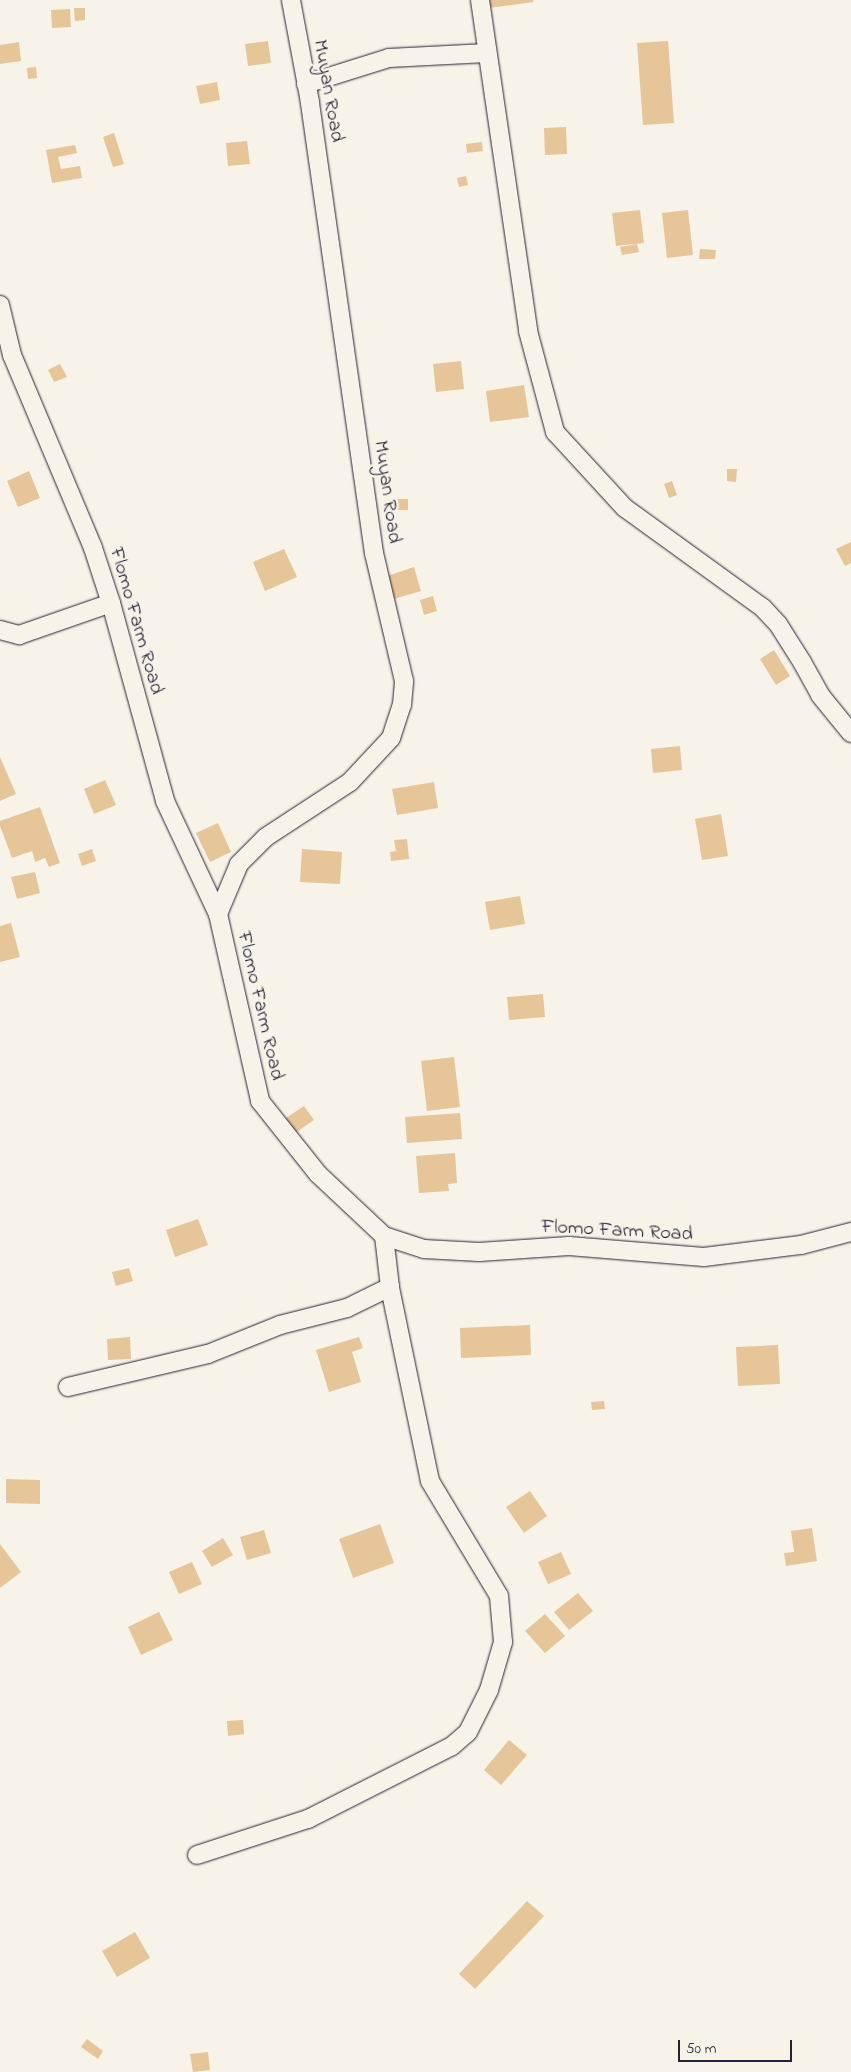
<!DOCTYPE html>
<html>
<head>
<meta charset="utf-8">
<style>
	body { margin:0 }
	#map { position:relative; width:851px; height:2072px; overflow:hidden; background:#f7f3e8; font-family:"Indie Flower",sans-serif }
	div>[style] { position:absolute }
	[style*='--x'] { left:calc(var(--x)*1px); top:calc(var(--y)*1px); width:calc(var(--w)*1px); rotate:calc(var(--a)*1deg) }
	.building>* { inset:0; background:#e6c598 }
	.roads { filter:drop-shadow(0 0 1px #22223b) drop-shadow(0 0 1px #22223b) }
	.minor>* { height:18px; margin:-9px; padding:0 9px; transform-origin:9px; border-radius:9px; background:#f7f3e8 }
	span { translate:-50% -50%; white-space:nowrap; text-align:center; line-height:1.15; -webkit-text-stroke:5px #f7f3e8; paint-order:stroke }
	.street-label { font-size:20px; color:#22223b }
	.scale { position:absolute; left:678px; top:2040px; width:114px; height:22px; box-sizing:border-box; border:2px solid #22223b; border-top:0; padding-left:6px; font-size:15px; line-height:18px; white-space:nowrap; color:#22223b; -webkit-text-stroke:4px #f7f3e8; paint-order:stroke }
</style>
</head>
<body>
<div id="map">
	<div class="building">
		<i style="clip-path:polygon(487px 0,533px 0,534px 2px,488px 8px)"></i>
		<i style="clip-path:polygon(74px 8px,85px 8px,85px 20px,75px 21px)"></i>
		<i style="clip-path:polygon(70px 9px,71px 27px,52px 28px,51px 10px)"></i>
		<i style="clip-path:polygon(268px 41px,271px 63px,248px 66px,245px 44px)"></i>
		<i style="clip-path:polygon(668px 41px,674px 123px,643px 125px,637px 43px)"></i>
		<i style="clip-path:polygon(19px 42px,21px 61px,0 64px,0 45px)"></i>
		<i style="clip-path:polygon(36px 67px,37px 78px,28px 79px,27px 68px)"></i>
		<i style="clip-path:polygon(217px 82px,220px 100px,200px 104px,196px 86px)"></i>
		<i style="clip-path:polygon(566px 127px,567px 154px,545px 155px,544px 128px)"></i>
		<i style="clip-path:polygon(114px 133px,124px 164px,113px 167px,103px 137px)"></i>
		<i style="clip-path:polygon(247px 141px,250px 164px,228px 166px,226px 143px)"></i>
		<i style="clip-path:polygon(482px 142px,483px 151px,467px 153px,466px 144px)"></i>
		<i style="clip-path:polygon(75px 145px,77px 153px,58px 157px,61px 169px,80px 166px,82px 178px,52px 183px,46px 150px)"></i>
		<i style="clip-path:polygon(466px 176px,468px 185px,459px 187px,457px 178px)"></i>
		<i style="clip-path:polygon(640px 210px,644px 243px,616px 246px,612px 213px)"></i>
		<i style="clip-path:polygon(688px 210px,693px 255px,667px 258px,662px 213px)"></i>
		<i style="clip-path:polygon(637px 244px,639px 252px,622px 255px,620px 247px)"></i>
		<i style="clip-path:polygon(700px 249px,716px 250px,715px 259px,699px 259px)"></i>
		<i style="clip-path:polygon(461px 361px,464px 389px,436px 392px,433px 364px)"></i>
		<i style="clip-path:polygon(60px 364px,67px 377px,54px 382px,48px 370px)"></i>
		<i style="clip-path:polygon(524px 385px,529px 417px,490px 422px,486px 391px)"></i>
		<i style="clip-path:polygon(727px 469px,737px 469px,736px 482px,727px 481px)"></i>
		<i style="clip-path:polygon(29px 471px,40px 498px,18px 507px,7px 481px)"></i>
		<i style="clip-path:polygon(672px 481px,677px 495px,669px 498px,664px 484px)"></i>
		<i style="clip-path:polygon(397px 499px,408px 499px,408px 510px,397px 510px)"></i>
		<i style="clip-path:polygon(851px 542px,851px 563px,845px 566px,836px 549px)"></i>
		<i style="clip-path:polygon(284px 549px,297px 577px,265px 591px,253px 562px)"></i>
		<i style="clip-path:polygon(414px 567px,421px 591px,394px 599px,387px 576px)"></i>
		<i style="clip-path:polygon(433px 596px,437px 611px,424px 615px,420px 600px)"></i>
		<i style="clip-path:polygon(774px 650px,790px 676px,776px 685px,760px 659px)"></i>
		<i style="clip-path:polygon(680px 746px,682px 770px,653px 773px,651px 749px)"></i>
		<i style="clip-path:polygon(0 757px,16px 794px,0 801px)"></i>
		<i style="clip-path:polygon(105px 780px,116px 805px,94px 814px,84px 789px)"></i>
		<i style="clip-path:polygon(434px 782px,438px 808px,397px 815px,392px 789px)"></i>
		<i style="clip-path:polygon(40px 807px,60px 863px,49px 867px,45px 858px,35px 862px,32px 851px,12px 858px,0 826px,0 821px)"></i>
		<i style="clip-path:polygon(721px 814px,728px 856px,702px 860px,695px 819px)"></i>
		<i style="clip-path:polygon(218px 823px,231px 852px,210px 862px,196px 833px)"></i>
		<i style="clip-path:polygon(407px 839px,409px 859px,391px 861px,390px 852px,396px 851px,394px 840px)"></i>
		<i style="clip-path:polygon(92px 849px,96px 861px,82px 866px,78px 854px)"></i>
		<i style="clip-path:polygon(302px 849px,342px 852px,340px 884px,300px 882px)"></i>
		<i style="clip-path:polygon(35px 872px,40px 893px,17px 899px,11px 877px)"></i>
		<i style="clip-path:polygon(520px 896px,525px 924px,490px 930px,485px 902px)"></i>
		<i style="clip-path:polygon(11px 923px,20px 957px,0 962px,0 926px)"></i>
		<i style="clip-path:polygon(543px 994px,545px 1017px,509px 1020px,507px 997px)"></i>
		<i style="clip-path:polygon(454px 1057px,460px 1107px,427px 1111px,421px 1061px)"></i>
		<i style="clip-path:polygon(304px 1106px,314px 1120px,295px 1133px,286px 1118px)"></i>
		<i style="clip-path:polygon(460px 1113px,462px 1139px,407px 1143px,405px 1117px)"></i>
		<i style="clip-path:polygon(455px 1153px,457px 1183px,448px 1184px,449px 1191px,419px 1193px,416px 1156px)"></i>
		<i style="clip-path:polygon(198px 1219px,208px 1245px,175px 1257px,166px 1230px)"></i>
		<i style="clip-path:polygon(129px 1268px,133px 1281px,116px 1286px,112px 1272px)"></i>
		<i style="clip-path:polygon(530px 1325px,531px 1355px,461px 1358px,460px 1328px)"></i>
		<i style="clip-path:polygon(130px 1337px,131px 1359px,108px 1360px,107px 1339px)"></i>
		<i style="clip-path:polygon(359px 1337px,363px 1348px,352px 1352px,361px 1382px,329px 1392px,316px 1350px)"></i>
		<i style="clip-path:polygon(778px 1345px,780px 1384px,738px 1386px,736px 1347px)"></i>
		<i style="clip-path:polygon(604px 1401px,605px 1409px,592px 1410px,591px 1402px)"></i>
		<i style="clip-path:polygon(6px 1479px,40px 1480px,40px 1504px,6px 1503px)"></i>
		<i style="clip-path:polygon(530px 1491px,547px 1516px,524px 1533px,506px 1507px)"></i>
		<i style="clip-path:polygon(380px 1524px,394px 1563px,353px 1578px,339px 1539px)"></i>
		<i style="clip-path:polygon(812px 1528px,817px 1561px,786px 1566px,784px 1553px,794px 1552px,791px 1531px)"></i>
		<i style="clip-path:polygon(264px 1530px,271px 1553px,247px 1560px,240px 1537px)"></i>
		<i style="clip-path:polygon(223px 1538px,233px 1555px,212px 1567px,202px 1551px)"></i>
		<i style="clip-path:polygon(0 1544px,21px 1572px,0 1588px)"></i>
		<i style="clip-path:polygon(561px 1552px,571px 1574px,548px 1584px,538px 1562px)"></i>
		<i style="clip-path:polygon(192px 1562px,202px 1584px,179px 1594px,169px 1572px)"></i>
		<i style="clip-path:polygon(578px 1593px,593px 1611px,569px 1630px,554px 1612px)"></i>
		<i style="clip-path:polygon(159px 1612px,173px 1640px,141px 1655px,128px 1627px)"></i>
		<i style="clip-path:polygon(545px 1614px,565px 1636px,545px 1653px,525px 1631px)"></i>
		<i style="clip-path:polygon(243px 1720px,244px 1734px,228px 1736px,227px 1721px)"></i>
		<i style="clip-path:polygon(509px 1740px,527px 1755px,501px 1785px,484px 1770px)"></i>
		<i style="clip-path:polygon(527px 1901px,544px 1916px,475px 1989px,459px 1974px)"></i>
		<i style="clip-path:polygon(135px 1932px,150px 1958px,117px 1977px,102px 1951px)"></i>
		<i style="clip-path:polygon(87px 2039px,103px 2051px,98px 2059px,81px 2047px)"></i>
		<i style="clip-path:polygon(208px 2052px,210px 2070px,193px 2072px,190px 2054px)"></i>
	</div>
	<div class="roads">
		<div class="minor">
			<i style="--x:480;--y:0;--w:334;--a:81.7"></i>
			<i style="--x:528;--y:331;--w:105;--a:75"></i>
			<i style="--x:555;--y:432;--w:103;--a:47.4"></i>
			<i style="--x:625;--y:508;--w:170;--a:35.9"></i>
			<i style="--x:763;--y:608;--w:22;--a:47"></i>
			<i style="--x:778;--y:624;--w:45;--a:57.7"></i>
			<i style="--x:802;--y:662;--w:38;--a:61"></i>
			<i style="--x:820;--y:695;--w:49;--a:50.8"></i>
			<i style="--x:306;--y:84;--w:87;--a:-17.4"></i>
			<i style="--x:389;--y:58;--w:98;--a:-2.9"></i>
			<i style="--x:0;--y:305;--w:51;--a:76.5"></i>
			<i style="--x:12;--y:355;--w:209;--a:67.2"></i>
			<i style="--x:93;--y:548;--w:58;--a:71.9"></i>
			<i style="--x:111;--y:603;--w:205;--a:74.7"></i>
			<i style="--x:165;--y:801;--w:125;--a:64.9"></i>
			<i style="--x:218;--y:914;--w:192;--a:77.3"></i>
			<i style="--x:260;--y:1101;--w:93;--a:51.5"></i>
			<i style="--x:318;--y:1174;--w:91;--a:43.2"></i>
			<i style="--x:384;--y:1236;--w:42;--a:18"></i>
			<i style="--x:424;--y:1249;--w:55;--a:3.1"></i>
			<i style="--x:479;--y:1252;--w:90;--a:-3.8"></i>
			<i style="--x:569;--y:1246;--w:135;--a:4.7"></i>
			<i style="--x:704;--y:1257;--w:98;--a:-7.1"></i>
			<i style="--x:801;--y:1245;--w:52;--a:-14.6"></i>
			<i style="--x:0;--y:630;--w:20;--a:15"></i>
			<i style="--x:19;--y:635;--w:97;--a:-19.2"></i>
			<i style="--x:218;--y:914;--w:54;--a:-67.2"></i>
			<i style="--x:239;--y:864;--w:38;--a:-45"></i>
			<i style="--x:266;--y:837;--w:100;--a:-33.2"></i>
			<i style="--x:350;--y:782;--w:60;--a:-47"></i>
			<i style="--x:391;--y:738;--w:35;--a:-72"></i>
			<i style="--x:402;--y:705;--w:24;--a:-85"></i>
			<i style="--x:404;--y:681;--w:131;--a:-103.2"></i>
			<i style="--x:374;--y:553;--w:456;--a:-98.1"></i>
			<i style="--x:310;--y:102;--w:104;--a:-100.6"></i>
			<i style="--x:68;--y:1387;--w:144;--a:-13.3"></i>
			<i style="--x:208;--y:1354;--w:78;--a:-21.9"></i>
			<i style="--x:280;--y:1325;--w:69;--a:-14.2"></i>
			<i style="--x:347;--y:1308;--w:48;--a:-26"></i>
			<i style="--x:197;--y:1855;--w:117;--a:-18"></i>
			<i style="--x:308;--y:1819;--w:161;--a:-26.9"></i>
			<i style="--x:452;--y:1746;--w:21;--a:-41"></i>
			<i style="--x:468;--y:1732;--w:47;--a:-63.4"></i>
			<i style="--x:489;--y:1690;--w:50;--a:-73.7"></i>
			<i style="--x:503;--y:1642;--w:46;--a:-95"></i>
			<i style="--x:499;--y:1596;--w:134;--a:-121"></i>
			<i style="--x:430;--y:1481;--w:198;--a:-101.7"></i>
			<i style="--x:390;--y:1287;--w:51;--a:-96.7"></i>
		</div>
	</div>
	<div class="street-label">
		<span style="left:328px;top:91px;rotate:80deg">Muyan Road</span>
		<span style="left:387px;top:492px;rotate:82deg">Muyan Road</span>
		<span style="left:136px;top:621px;rotate:74deg">Flomo Farm Road</span>
		<span style="left:260px;top:1006px;rotate:77deg">Flomo Farm Road</span>
		<span style="left:617px;top:1231px;rotate:3deg">Flomo Farm Road</span>
	</div>
	<div class="scale">50 m</div>
</div>
</body>
</html>
